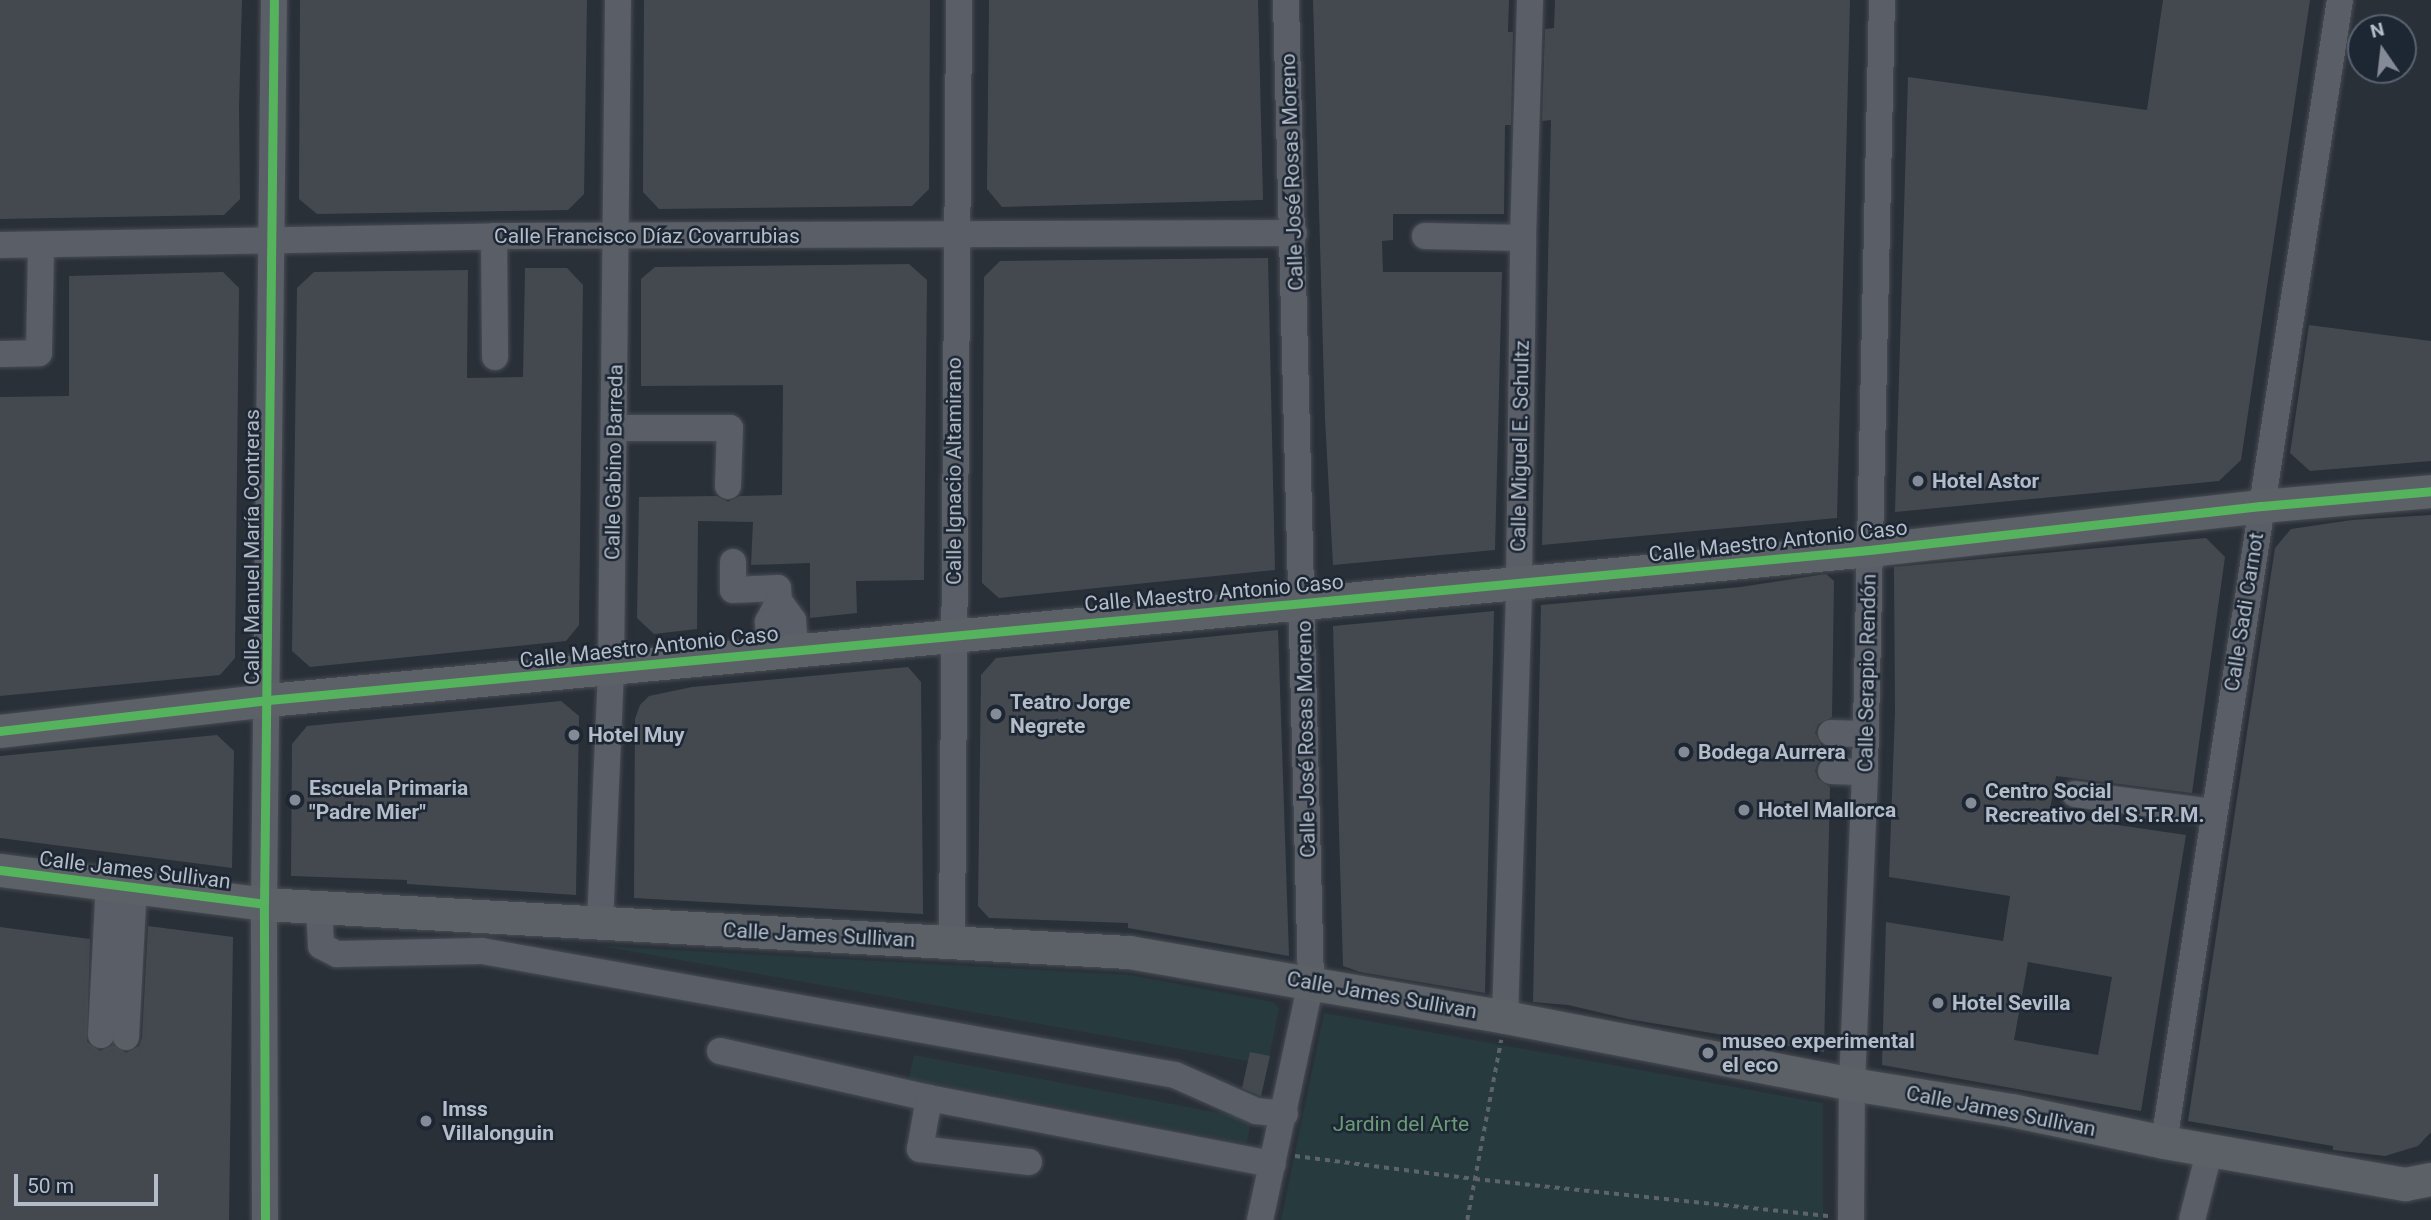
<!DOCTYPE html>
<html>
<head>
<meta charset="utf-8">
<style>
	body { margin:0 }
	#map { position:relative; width:2431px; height:1220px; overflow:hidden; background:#2a3038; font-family:Roboto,sans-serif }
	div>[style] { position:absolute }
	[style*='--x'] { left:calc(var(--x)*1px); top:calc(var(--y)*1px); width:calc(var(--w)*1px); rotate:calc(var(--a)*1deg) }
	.green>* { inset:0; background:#273a3e }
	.building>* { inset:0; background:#444950 }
	.path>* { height:3.5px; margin-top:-1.75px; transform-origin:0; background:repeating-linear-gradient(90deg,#5d636a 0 5px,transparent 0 10px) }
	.roads { filter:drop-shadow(0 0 2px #484c53) drop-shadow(0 0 2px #484c53) }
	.minor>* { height:26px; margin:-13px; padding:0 13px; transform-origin:13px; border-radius:13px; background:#5a5e66 }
	.major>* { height:33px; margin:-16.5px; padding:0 16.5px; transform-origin:16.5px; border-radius:16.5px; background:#5c6168 }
	.cycleway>* { height:9px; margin:-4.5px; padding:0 4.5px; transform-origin:4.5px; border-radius:4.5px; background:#56b35d }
	.dots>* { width:19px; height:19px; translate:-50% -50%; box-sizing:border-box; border:4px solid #1d2633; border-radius:50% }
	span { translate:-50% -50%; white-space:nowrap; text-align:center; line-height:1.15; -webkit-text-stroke:5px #1d2633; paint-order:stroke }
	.street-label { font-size:21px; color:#b4bcc9 }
	.poi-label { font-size:21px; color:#b4bcc9; font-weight:700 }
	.left { translate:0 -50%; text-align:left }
	.park-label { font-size:21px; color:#6b9a76 }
	.north { position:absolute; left:2347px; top:14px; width:70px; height:70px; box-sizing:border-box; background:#1d2633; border:2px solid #59626f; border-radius:50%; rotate:346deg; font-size:19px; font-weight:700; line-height:28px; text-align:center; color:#b4bcc9 }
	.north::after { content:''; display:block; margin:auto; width:24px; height:32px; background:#848b96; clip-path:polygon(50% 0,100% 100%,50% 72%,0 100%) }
	.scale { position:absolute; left:14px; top:1174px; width:144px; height:32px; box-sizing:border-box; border:4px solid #b4bcc9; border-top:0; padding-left:9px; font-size:21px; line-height:24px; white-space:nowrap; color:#b4bcc9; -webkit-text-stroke:5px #1d2633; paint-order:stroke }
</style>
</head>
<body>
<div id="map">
	<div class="green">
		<i style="clip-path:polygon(601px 946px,1130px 975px,1273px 1002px,1279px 1008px,1260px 1102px,1241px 1098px,1248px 1061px)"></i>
		<i style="clip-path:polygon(1324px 1013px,1823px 1103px,1823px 1220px,1281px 1220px)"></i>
		<i style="clip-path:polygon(914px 1055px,1251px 1119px,1247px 1143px,909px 1078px)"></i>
	</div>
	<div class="building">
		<i style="clip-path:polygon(0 0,242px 0,239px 107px,240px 199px,224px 215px,0 219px)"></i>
		<i style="clip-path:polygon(300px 0,587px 0,584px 194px,568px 210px,317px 214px,299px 199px)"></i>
		<i style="clip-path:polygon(644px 0,930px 0,929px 189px,912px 206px,659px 209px,643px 192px)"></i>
		<i style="clip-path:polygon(989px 0,1258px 0,1263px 200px,1002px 207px,987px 189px)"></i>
		<i style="clip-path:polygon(1313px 0,1509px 0,1508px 32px,1513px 32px,1511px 125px,1505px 125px,1504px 214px,1393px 214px,1393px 240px,1382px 241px,1383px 272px,1502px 272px,1495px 550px,1333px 565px,1325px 419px)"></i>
		<i style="clip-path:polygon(1555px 0,1850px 0,1837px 518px,1542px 545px,1551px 120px,1542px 121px,1545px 29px,1554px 28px)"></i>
		<i style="clip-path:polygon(2163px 0,2310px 0,2241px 460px,2219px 481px,1895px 512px,1908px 77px,2147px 110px)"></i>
		<i style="clip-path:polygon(1268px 258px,1275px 570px,999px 598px,982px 583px,984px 277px,1000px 261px)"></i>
		<i style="clip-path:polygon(909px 264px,927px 280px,924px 580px,856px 581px,857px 613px,810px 618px,810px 563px,751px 565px,753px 522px,698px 521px,697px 629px,654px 634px,637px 618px,639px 497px,716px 496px,728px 502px,740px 496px,782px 495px,783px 385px,641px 386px,641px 279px,655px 267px)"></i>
		<i style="clip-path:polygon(525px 268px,567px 268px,583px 285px,579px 625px,566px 641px,310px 667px,292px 651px,297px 288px,314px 272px,468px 270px,467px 378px,523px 377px)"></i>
		<i style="clip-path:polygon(223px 272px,239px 288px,235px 658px,220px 675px,0 696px,0 397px,69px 396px,69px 276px)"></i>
		<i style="clip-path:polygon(2309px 325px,2431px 341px,2431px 461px,2310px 471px,2290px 453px)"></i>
		<i style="clip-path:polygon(2431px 515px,2431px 1132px,2418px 1146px,2385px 1156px,2333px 1150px,2333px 1146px,2188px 1121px,2275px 548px,2291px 529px,2352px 520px)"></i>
		<i style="clip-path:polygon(evenodd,2206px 538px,2225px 557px,2192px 793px,2056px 776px,2049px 815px,2186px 835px,2141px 1111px,1882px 1065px,1886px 922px,2003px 941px,2010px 896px,1889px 877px,1895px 712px,1894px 567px,2206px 538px,2028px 962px,2112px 977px,2098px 1055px,2014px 1040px,2028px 962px)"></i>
		<i style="clip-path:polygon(1826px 574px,1834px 581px,1832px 717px,1818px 724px,1815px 733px,1822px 746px,1831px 749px,1831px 755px,1818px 762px,1815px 771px,1818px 779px,1830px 787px,1824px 1052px,1628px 1019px,1568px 1005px,1533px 1002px,1541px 605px,1740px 587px)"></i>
		<i style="clip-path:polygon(1494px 611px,1485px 993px,1360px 972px,1343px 966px,1333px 626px)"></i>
		<i style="clip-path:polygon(1278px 630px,1289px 956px,1128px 928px,1128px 923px,989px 918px,978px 906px,981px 675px,996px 658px)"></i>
		<i style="clip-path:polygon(908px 667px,921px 682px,923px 914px,634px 898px,635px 719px,640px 705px,649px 696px,692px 687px)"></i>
		<i style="clip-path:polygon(561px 701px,579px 716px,576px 895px,407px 884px,407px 880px,291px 876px,292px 744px,307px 726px)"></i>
		<i style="clip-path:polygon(217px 735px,234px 751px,232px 868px,0 838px,0 756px)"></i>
		<i style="clip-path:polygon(148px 926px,233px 937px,229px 1220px,0 1220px,0 927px,90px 939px,87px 1042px,100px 1051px,113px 1045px,126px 1053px,139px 1046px,142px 1038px)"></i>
		<i style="clip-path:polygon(1250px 1052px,1270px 1056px,1261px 1096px,1242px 1088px)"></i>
	</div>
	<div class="path">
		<i style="--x:1295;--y:1156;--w:181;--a:7.3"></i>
		<i style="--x:1475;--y:1179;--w:357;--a:6"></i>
		<i style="--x:1467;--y:1220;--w:183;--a:-79.3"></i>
	</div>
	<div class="roads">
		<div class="minor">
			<i style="--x:494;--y:236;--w:121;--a:89.5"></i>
			<i style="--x:1425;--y:236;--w:98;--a:1.2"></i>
			<i style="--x:0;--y:245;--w:494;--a:-1"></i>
			<i style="--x:494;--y:236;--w:800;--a:-0.21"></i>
			<i style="--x:0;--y:354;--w:39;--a:-1"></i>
			<i style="--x:39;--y:353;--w:108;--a:-88.9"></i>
			<i style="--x:615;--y:428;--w:115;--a:0"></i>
			<i style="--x:730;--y:428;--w:58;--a:92"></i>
			<i style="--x:733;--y:562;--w:28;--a:90"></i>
			<i style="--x:733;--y:590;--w:45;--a:-2.5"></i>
			<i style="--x:778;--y:588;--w:13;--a:86"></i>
			<i style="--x:779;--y:601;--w:24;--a:118"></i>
			<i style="--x:768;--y:622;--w:31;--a:86"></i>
			<i style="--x:779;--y:601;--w:24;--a:54"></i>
			<i style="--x:793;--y:620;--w:30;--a:86"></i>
			<i style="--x:1831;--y:733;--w:35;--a:2"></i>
			<i style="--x:1831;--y:771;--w:34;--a:2"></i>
			<i style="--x:2075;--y:794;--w:139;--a:7.4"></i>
			<i style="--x:319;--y:907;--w:39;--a:87"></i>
			<i style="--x:321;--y:946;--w:18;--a:27"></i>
			<i style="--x:337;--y:954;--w:145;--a:-1.2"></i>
			<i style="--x:482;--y:951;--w:704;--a:10.14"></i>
			<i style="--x:1175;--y:1075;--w:89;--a:24"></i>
			<i style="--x:1256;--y:1111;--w:29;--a:6"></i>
			<i style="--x:600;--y:923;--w:254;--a:-87.5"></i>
			<i style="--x:611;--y:669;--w:669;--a:-89.4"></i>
			<i style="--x:952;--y:942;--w:942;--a:-89.57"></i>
			<i style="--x:1505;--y:1017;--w:433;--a:-88.1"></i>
			<i style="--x:1519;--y:584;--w:346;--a:-89.3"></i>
			<i style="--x:1523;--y:238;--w:238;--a:-88.3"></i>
			<i style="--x:101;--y:1035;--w:153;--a:-87"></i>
			<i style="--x:126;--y:1037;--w:151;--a:-87"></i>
			<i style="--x:720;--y:1051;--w:214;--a:12.7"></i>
			<i style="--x:2164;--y:1142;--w:1155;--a:-81.24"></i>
			<i style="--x:1029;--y:1162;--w:110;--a:-173.2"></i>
			<i style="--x:920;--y:1149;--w:52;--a:-80"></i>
			<i style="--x:929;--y:1098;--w:350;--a:10.9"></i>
			<i style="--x:265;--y:1220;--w:316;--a:-90.2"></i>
			<i style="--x:264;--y:904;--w:904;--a:-89.37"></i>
			<i style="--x:1260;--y:1220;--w:243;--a:-77.9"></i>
			<i style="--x:1311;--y:982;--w:982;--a:-91.46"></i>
			<i style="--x:1851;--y:1220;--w:136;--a:-89.6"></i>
			<i style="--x:1852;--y:1084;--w:312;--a:-87.6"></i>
			<i style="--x:1865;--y:772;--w:772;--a:-88.74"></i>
			<i style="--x:2192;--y:1220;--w:73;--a:-75.8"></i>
		</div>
		<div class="major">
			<i style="--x:0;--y:731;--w:270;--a:-6.6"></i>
			<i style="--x:268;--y:700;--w:1608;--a:-5.35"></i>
			<i style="--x:1869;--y:550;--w:394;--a:-6.4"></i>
			<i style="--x:2261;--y:506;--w:171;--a:-5"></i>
			<i style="--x:0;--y:870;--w:266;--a:7.3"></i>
			<i style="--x:264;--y:904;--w:866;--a:3.18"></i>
			<i style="--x:1129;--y:952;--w:382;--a:9.8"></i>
			<i style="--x:1505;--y:1017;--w:353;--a:10.9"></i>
			<i style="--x:1852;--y:1084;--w:161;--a:9.3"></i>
			<i style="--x:2011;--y:1110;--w:156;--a:11.8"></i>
			<i style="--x:2164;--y:1142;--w:245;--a:9.9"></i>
			<i style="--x:2405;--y:1184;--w:26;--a:-11"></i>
		</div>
	</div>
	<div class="cycleway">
		<i style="--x:0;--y:731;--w:270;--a:-6.6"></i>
		<i style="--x:268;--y:700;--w:1608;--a:-5.35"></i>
		<i style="--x:1869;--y:550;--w:394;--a:-6.4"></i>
		<i style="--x:2261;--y:506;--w:171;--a:-5"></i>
		<i style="--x:0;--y:870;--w:266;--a:7.3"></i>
		<i style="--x:265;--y:1220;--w:316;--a:-90.2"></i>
		<i style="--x:264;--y:904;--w:904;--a:-89.37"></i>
	</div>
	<div class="dots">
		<i style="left:1918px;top:481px;background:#848b96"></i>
		<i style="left:996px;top:714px;background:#848b96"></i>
		<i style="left:574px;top:735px;background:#848b96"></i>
		<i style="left:1684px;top:752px;background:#848b96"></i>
		<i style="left:295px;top:800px;background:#848b96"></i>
		<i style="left:1971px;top:803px;background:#848b96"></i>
		<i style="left:1744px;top:810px;background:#848b96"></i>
		<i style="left:1938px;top:1003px;background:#848b96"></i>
		<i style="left:1708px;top:1053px;background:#848b96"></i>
		<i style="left:426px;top:1121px;background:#848b96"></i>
	</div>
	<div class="street-label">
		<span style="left:1292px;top:172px;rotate:-92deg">Calle José Rosas Moreno</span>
		<span style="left:647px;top:236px">Calle Francisco Díaz Covarrubias</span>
		<span style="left:1520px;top:446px;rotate:-89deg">Calle Miguel E. Schultz</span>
		<span style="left:614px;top:462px;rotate:-89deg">Calle Gabino Barreda</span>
		<span style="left:954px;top:471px;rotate:-90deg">Calle Ignacio Altamirano</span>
		<span style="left:1778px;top:541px;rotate:-6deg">Calle Maestro Antonio Caso</span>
		<span style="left:252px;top:547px;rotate:-90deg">Calle Manuel María Contreras</span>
		<span style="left:1214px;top:593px;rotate:-5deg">Calle Maestro Antonio Caso</span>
		<span style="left:2244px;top:612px;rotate:-81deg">Calle Sadi Carnot</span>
		<span style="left:649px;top:647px;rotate:-6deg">Calle Maestro Antonio Caso</span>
		<span style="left:1867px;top:673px;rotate:-89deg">Calle Serapio Rendón</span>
		<span style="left:1306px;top:739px;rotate:-91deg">Calle José Rosas Moreno</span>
		<span style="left:135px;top:870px;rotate:7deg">Calle James Sullivan</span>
		<span style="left:819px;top:935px;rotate:3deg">Calle James Sullivan</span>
		<span style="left:1382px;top:995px;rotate:10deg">Calle James Sullivan</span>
		<span style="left:2001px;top:1111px;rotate:11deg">Calle James Sullivan</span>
	</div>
	<div class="poi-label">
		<span class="left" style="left:1932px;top:481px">Hotel Astor</span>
		<span class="left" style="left:1010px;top:714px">Teatro Jorge<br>Negrete</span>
		<span class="left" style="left:588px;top:735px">Hotel Muy</span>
		<span class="left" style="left:1698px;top:752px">Bodega Aurrera</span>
		<span class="left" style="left:309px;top:800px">Escuela Primaria<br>"Padre Mier"</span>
		<span class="left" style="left:1985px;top:803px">Centro Social<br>Recreativo del S.T.R.M.</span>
		<span class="left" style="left:1758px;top:810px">Hotel Mallorca</span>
		<span class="left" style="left:1952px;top:1003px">Hotel Sevilla</span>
		<span class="left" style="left:1722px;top:1053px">museo experimental<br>el eco</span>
		<span class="left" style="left:442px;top:1121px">Imss<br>Villalonguin</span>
	</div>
	<div class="park-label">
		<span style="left:1401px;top:1124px">Jardin del Arte</span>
	</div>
	<div class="north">N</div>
	<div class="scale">50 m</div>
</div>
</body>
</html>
